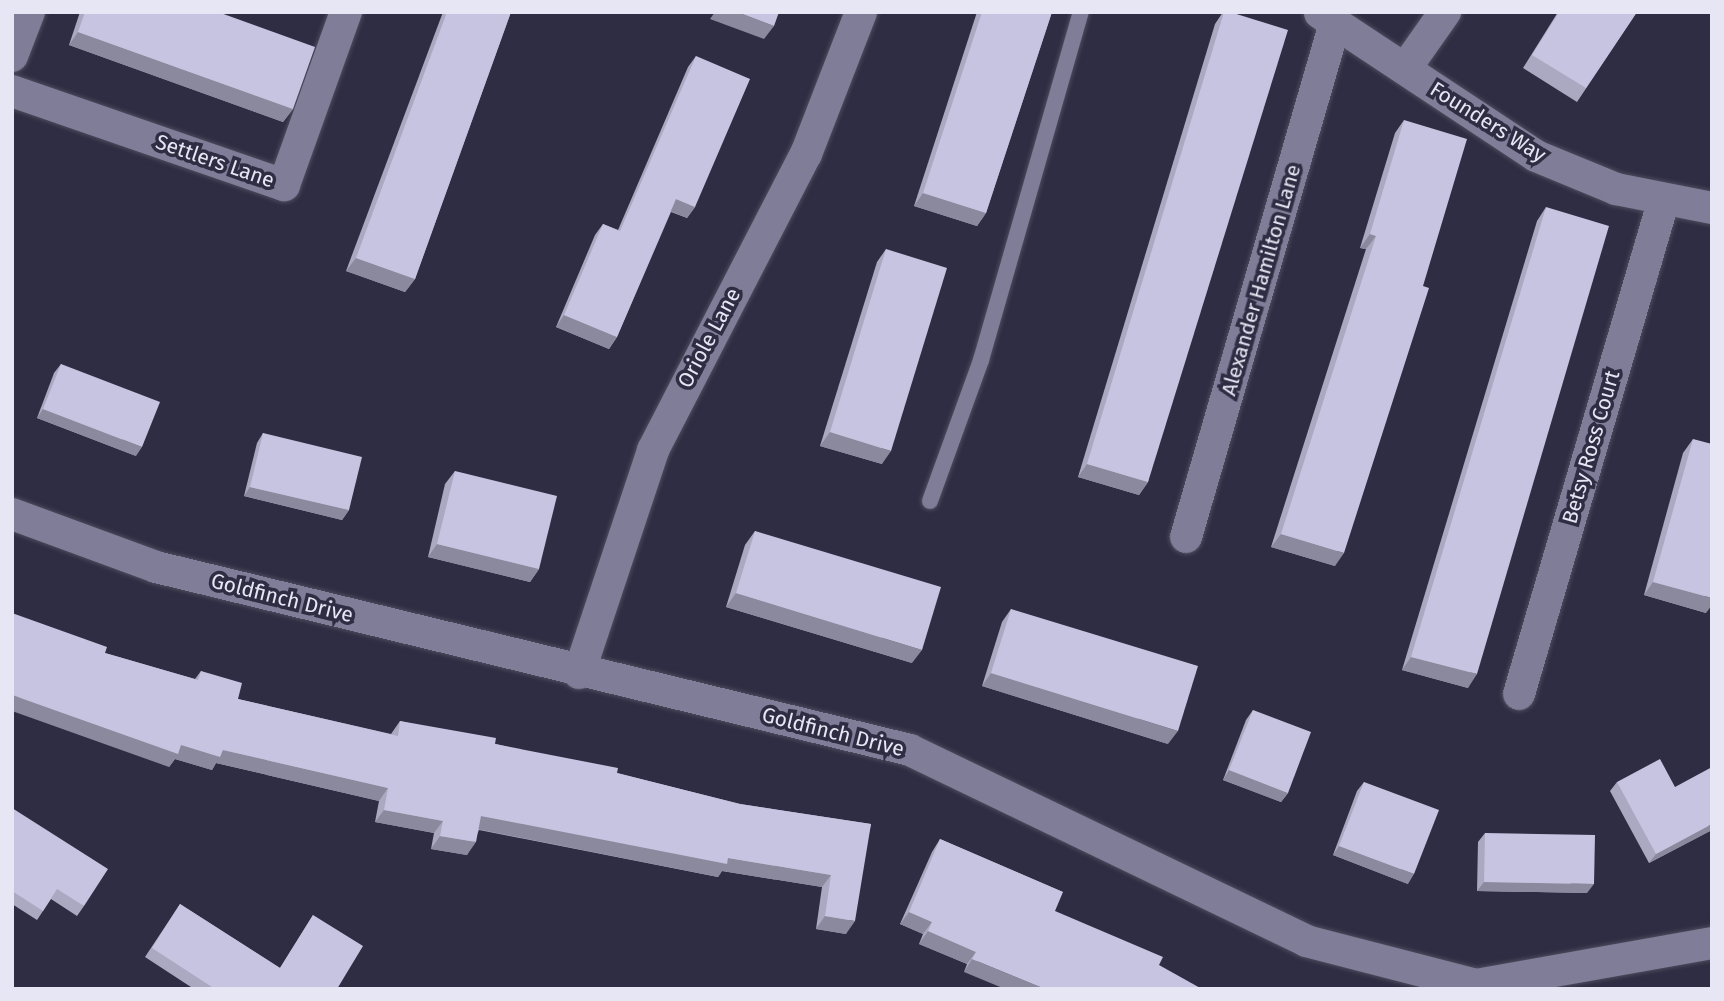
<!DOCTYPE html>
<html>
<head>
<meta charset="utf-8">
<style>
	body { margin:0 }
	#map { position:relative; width:1724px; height:1001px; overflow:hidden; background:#2f2d43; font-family:"Fira Sans",sans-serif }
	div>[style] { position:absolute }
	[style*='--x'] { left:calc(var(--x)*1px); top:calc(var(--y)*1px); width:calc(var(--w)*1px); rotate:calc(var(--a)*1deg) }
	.roads { filter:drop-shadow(0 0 2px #4e4b5e) drop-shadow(0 0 2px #4e4b5e) }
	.lane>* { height:16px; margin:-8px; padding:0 8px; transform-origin:8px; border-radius:8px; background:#7f7d97 }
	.street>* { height:32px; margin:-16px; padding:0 16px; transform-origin:16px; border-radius:16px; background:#7f7d97 }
	.wall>* { inset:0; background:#aaa9c1 }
	.shaded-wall>* { inset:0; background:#8b899d }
	.building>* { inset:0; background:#c6c4e0 }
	span { translate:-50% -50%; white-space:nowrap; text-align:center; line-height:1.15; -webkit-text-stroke:7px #2f2d43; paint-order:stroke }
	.street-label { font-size:21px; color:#e7e6f4 }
	.frame { position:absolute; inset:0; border:14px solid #e7e6f4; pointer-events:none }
</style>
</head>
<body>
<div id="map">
	<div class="roads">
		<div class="lane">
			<i style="--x:930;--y:501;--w:150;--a:-70.1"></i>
			<i style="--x:981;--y:360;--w:362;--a:-74"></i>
		</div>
		<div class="street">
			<i style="--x:1320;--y:13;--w:259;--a:33.5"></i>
			<i style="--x:1536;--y:156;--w:87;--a:22.4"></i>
			<i style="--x:1616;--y:189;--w:98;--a:11.2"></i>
			<i style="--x:12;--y:56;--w:47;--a:-68.9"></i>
			<i style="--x:1405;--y:69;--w:70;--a:-54.9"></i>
			<i style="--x:12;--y:91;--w:288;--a:19.1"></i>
			<i style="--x:284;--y:185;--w:184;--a:-70.3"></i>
			<i style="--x:12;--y:514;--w:153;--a:20.2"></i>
			<i style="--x:156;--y:567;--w:776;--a:13.64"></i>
			<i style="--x:910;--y:750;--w:440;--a:25.7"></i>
			<i style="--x:1306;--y:941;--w:176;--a:14.5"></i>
			<i style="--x:1476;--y:985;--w:240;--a:-10.1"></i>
			<i style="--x:1186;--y:537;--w:535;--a:-73.83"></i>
			<i style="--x:579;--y:673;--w:235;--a:-71.6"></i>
			<i style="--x:653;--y:450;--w:333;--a:-62.7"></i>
			<i style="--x:806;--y:154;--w:152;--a:-68.8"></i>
			<i style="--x:1519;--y:694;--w:516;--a:-73.67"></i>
		</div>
	</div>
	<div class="wall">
		<i style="clip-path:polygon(80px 12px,218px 12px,293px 109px,283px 122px,69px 45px)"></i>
		<i style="clip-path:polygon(443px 12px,511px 12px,415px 279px,405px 292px,346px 271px)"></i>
		<i style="clip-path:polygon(977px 12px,1052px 12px,986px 213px,977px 226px,914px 206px)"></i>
		<i style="clip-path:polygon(1223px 12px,1230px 12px,1148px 482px,1139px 495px,1078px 477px,1215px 24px)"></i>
		<i style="clip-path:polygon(1558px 12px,1637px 12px,1577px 102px,1523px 68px)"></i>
		<i style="clip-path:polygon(696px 56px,695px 207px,687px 218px,671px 212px,617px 337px,609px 349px,556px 327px,595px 235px,603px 224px,618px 230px,688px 67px)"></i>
		<i style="clip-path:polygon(1404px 120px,1335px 566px,1271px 547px,1366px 249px,1360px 248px,1395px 133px)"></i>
		<i style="clip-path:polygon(1546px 207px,1468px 688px,1402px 670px,1537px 221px)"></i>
		<i style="clip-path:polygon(886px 249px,882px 464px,820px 446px,877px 262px)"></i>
		<i style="clip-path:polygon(61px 364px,136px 456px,37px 418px,54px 373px)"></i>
		<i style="clip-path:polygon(263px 433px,349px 510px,342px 520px,244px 496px,257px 443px)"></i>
		<i style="clip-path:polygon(1693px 439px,1706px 613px,1644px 595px,1683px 453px)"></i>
		<i style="clip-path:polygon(455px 471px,539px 569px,530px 582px,428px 557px,445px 484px)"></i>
		<i style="clip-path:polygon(755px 531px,912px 663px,726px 607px,745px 545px)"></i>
		<i style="clip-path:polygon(1011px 609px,1168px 744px,982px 686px,1002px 622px)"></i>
		<i style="clip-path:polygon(105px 653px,195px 679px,201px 671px,238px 699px,391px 734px,400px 721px,617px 773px,740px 804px,871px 824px,846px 934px,816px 929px,822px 887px,722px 871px,718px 877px,479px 830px,467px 855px,431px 849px,434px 833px,375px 822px,379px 801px,216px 763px,212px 770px,175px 759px,169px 767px)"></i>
		<i style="clip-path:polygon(1253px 710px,1288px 793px,1281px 802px,1223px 780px,1246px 720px)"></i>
		<i style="clip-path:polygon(1364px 782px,1408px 884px,1333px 855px,1357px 791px)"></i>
		<i style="clip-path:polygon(1617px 782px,1675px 787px,1712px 830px,1649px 863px,1610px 791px)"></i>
		<i style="clip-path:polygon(12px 808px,84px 906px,77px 916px,51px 899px,37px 920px,12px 904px)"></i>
		<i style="clip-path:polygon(1485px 833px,1587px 893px,1477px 891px,1478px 842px)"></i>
		<i style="clip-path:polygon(940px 839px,1063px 892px,964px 972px,967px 964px,919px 944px,923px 934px,900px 924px,932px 852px)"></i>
		<i style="clip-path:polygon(180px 904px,280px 968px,313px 915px,337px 989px,194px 989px,145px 957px)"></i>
	</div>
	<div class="shaded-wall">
		<i style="clip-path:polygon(715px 12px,737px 12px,774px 26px,764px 39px,710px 19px)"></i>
		<i style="clip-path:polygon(78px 32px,293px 109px,283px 122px,69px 45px)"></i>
		<i style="clip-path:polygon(923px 193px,986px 213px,977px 226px,914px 206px)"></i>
		<i style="clip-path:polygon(676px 199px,695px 207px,687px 218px,668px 210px)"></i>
		<i style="clip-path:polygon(1370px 234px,1376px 236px,1366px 249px,1360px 248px)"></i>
		<i style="clip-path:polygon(356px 258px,415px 279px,405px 292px,346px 271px)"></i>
		<i style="clip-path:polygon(564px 315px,617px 337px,609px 349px,556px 327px)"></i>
		<i style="clip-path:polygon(43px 409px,142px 447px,136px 456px,37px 418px)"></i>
		<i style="clip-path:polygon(830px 432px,891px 451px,882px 464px,820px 446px)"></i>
		<i style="clip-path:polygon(1087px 464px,1148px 482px,1139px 495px,1078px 477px)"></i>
		<i style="clip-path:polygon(250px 487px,349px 510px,342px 520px,244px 496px)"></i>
		<i style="clip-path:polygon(1281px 534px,1344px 553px,1335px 566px,1271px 547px)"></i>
		<i style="clip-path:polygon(437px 544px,539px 569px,530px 582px,428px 557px)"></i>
		<i style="clip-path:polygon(1653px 582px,1712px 598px,1712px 605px,1706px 613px,1644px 595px)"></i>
		<i style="clip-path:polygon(736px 593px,922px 650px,912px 663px,726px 607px)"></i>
		<i style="clip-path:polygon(1411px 657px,1477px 674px,1468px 688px,1402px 670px)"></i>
		<i style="clip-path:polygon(991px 673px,1178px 731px,1168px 744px,982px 686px)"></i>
		<i style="clip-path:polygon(12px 695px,181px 745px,223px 750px,388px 788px,379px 801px,216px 763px,212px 770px,175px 759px,169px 767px,12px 711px)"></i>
		<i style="clip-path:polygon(1229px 770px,1288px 793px,1281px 802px,1223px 780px)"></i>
		<i style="clip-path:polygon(384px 810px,443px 821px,434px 833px,375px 822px)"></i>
		<i style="clip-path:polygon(481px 816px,728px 858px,831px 875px,822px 887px,722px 871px,718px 877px,472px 828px)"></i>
		<i style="clip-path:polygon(1712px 824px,1712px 830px,1649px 863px,1656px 854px)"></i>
		<i style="clip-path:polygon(440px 836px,476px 842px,467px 855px,431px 849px)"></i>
		<i style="clip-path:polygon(1339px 846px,1414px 874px,1408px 884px,1333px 855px)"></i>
		<i style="clip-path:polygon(1484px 882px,1594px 884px,1587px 893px,1477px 891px)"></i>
		<i style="clip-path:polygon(909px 912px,932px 922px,923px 934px,900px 924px)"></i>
		<i style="clip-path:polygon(825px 916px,855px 921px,846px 934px,816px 929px)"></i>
		<i style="clip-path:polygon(928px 931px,976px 952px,967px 964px,919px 944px)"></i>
		<i style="clip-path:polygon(972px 959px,1045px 989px,1005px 989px,964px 972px)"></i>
	</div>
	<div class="building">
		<i style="clip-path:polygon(85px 12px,218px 12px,315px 47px,293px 109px,78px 32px)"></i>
		<i style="clip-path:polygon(447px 12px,511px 12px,415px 279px,356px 258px)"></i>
		<i style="clip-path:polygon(737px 12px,779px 12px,774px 26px)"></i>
		<i style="clip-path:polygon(982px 12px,1052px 12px,986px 213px,923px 193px)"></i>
		<i style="clip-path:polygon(1224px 12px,1230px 12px,1288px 30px,1148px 482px,1087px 464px)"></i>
		<i style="clip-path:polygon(1559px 12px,1637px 12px,1586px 88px,1532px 55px)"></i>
		<i style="clip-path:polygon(696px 56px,750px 79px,695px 207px,676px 199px,617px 337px,564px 315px,603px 224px,620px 231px)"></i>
		<i style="clip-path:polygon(1404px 120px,1467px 139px,1423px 286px,1429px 288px,1344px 553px,1281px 534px,1376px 236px,1370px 234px)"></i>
		<i style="clip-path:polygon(1546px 207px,1609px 226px,1477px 674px,1411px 657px)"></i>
		<i style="clip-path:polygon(886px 249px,947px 268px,891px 451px,830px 432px)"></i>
		<i style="clip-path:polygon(61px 364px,160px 402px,142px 447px,43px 409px)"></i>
		<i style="clip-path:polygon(263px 433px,362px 457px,349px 510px,250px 487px)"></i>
		<i style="clip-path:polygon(1693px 439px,1712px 444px,1712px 598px,1653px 582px)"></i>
		<i style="clip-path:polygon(455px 471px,557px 496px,539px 569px,437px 544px)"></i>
		<i style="clip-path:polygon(755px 531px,941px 587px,922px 650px,736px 593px)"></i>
		<i style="clip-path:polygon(1011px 609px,1198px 666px,1178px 731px,991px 673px)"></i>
		<i style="clip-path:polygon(12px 613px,107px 647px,105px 653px,198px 680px,201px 671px,242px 683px,238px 699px,398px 736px,400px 721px,496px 738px,495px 744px,618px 768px,617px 773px,740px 804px,871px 824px,855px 921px,825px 916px,831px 875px,728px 858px,727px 864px,481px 816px,476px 842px,440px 836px,443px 821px,384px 810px,388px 788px,223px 750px,220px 757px,181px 745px,178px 754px,12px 695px)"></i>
		<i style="clip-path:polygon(1253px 710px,1311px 732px,1288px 793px,1229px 770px)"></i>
		<i style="clip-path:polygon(1660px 759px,1675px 787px,1712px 767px,1712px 824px,1656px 854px,1617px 782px)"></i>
		<i style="clip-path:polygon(1364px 782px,1439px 810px,1414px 874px,1339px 846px)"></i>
		<i style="clip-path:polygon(12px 808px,108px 869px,84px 906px,57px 889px,43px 911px,12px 891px)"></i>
		<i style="clip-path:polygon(1485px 833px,1595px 835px,1594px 884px,1484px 882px)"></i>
		<i style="clip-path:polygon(940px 839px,1063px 892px,1055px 911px,1163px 957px,1159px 965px,1202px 989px,1045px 989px,972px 959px,976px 952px,928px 931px,932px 922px,909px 912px)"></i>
		<i style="clip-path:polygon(180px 904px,280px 968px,313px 915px,363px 946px,337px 989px,215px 989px,152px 948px)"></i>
	</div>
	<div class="street-label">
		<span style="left:1488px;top:122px;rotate:32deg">Founders Way</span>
		<span style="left:215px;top:161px;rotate:19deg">Settlers Lane</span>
		<span style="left:1261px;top:280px;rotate:-74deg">Alexander Hamilton Lane</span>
		<span style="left:709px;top:338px;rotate:-62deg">Oriole Lane</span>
		<span style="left:1591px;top:447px;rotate:-74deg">Betsy Ross Court</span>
		<span style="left:282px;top:598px;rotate:14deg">Goldfinch Drive</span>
		<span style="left:833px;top:732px;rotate:14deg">Goldfinch Drive</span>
	</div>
	<div class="frame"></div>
</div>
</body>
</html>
